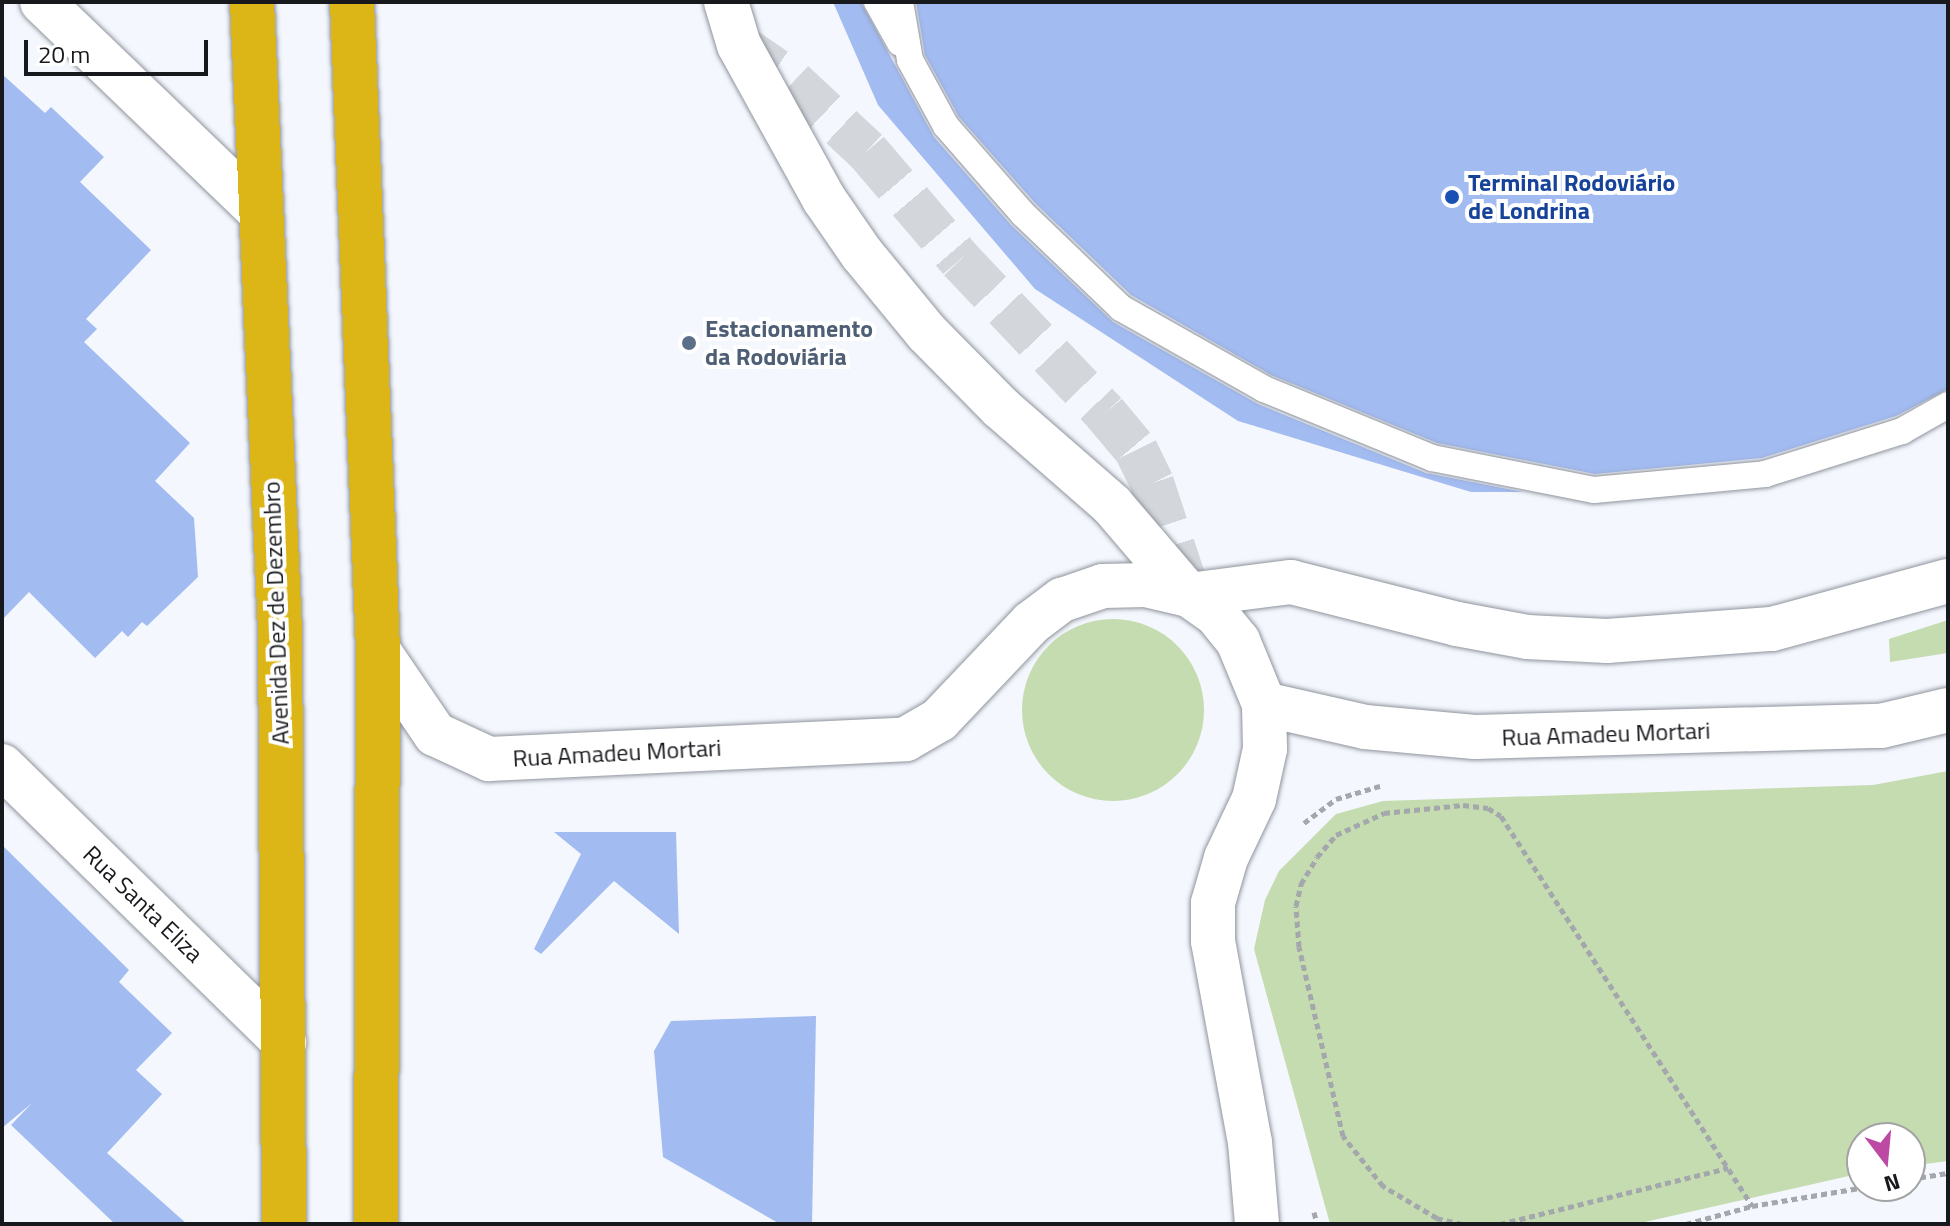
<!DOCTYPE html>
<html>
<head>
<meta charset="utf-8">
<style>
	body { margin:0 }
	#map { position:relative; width:1950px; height:1226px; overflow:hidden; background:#f4f7fd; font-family:"Titillium Web",sans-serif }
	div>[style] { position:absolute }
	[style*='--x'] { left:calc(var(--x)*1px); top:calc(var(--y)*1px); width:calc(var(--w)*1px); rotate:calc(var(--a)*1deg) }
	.green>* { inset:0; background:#c5dbb0 }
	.round { border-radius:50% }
	.building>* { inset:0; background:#a2bbf1 }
	.street-tunnel>* { height:44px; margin-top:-22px; transform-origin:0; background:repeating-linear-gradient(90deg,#d3d6db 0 44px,transparent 0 66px) }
	.path>* { height:5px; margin-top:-2.5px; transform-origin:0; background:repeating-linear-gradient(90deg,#a4a7ac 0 6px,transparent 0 10px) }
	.roads { filter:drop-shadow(0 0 2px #8f949d) drop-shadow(0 0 2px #8f949d) }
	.lane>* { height:26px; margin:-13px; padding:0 13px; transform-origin:13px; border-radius:13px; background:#fff }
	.street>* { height:44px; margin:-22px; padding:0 22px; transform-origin:22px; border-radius:22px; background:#fff }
	.highway>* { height:44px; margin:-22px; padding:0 22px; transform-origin:22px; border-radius:22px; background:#dcb517 }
	.dots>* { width:22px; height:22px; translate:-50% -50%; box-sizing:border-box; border:4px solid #fff; border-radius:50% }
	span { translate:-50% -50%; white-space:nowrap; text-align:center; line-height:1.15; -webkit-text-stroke:8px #fff; paint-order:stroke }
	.transit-label { font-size:24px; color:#164399; font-weight:700 }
	.left { translate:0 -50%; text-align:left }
	.service-label { font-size:24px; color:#4e5e75; font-weight:700 }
	.street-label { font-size:24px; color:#18191d }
	.frame { position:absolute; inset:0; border:4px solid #18191d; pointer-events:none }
	.north { position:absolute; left:1846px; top:1122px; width:80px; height:80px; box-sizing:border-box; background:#fff; border:2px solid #a3a3a5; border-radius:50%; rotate:164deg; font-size:22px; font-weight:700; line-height:32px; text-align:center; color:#18191d }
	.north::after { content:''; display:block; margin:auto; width:28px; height:36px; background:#bc4aa4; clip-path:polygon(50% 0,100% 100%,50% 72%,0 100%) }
	.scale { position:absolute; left:24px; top:40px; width:184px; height:36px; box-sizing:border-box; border:4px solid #18191d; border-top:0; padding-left:10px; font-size:24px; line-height:28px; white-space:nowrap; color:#18191d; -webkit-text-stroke:6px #fff; paint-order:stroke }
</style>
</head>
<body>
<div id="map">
	<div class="green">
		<i class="round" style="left:1022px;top:619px;width:182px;height:182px"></i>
		<i style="clip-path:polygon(1948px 620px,1948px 653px,1890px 662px,1889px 639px)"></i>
		<i style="clip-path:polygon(1948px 771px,1948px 1161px,1910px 1166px,1910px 1138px,1862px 1138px,1862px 1173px,1636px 1224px,1330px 1224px,1254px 949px,1265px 900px,1279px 871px,1336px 814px,1383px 801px,1873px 785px)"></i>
	</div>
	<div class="building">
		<i style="clip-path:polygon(833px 2px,861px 2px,934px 137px,1011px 225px,1113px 322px,1258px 404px,1426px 473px,1523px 492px,1471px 492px,1238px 421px,1035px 289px,878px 105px)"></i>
		<i style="clip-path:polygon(916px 2px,1948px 2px,1948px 389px,1896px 416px,1762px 458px,1595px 474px,1437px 443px,1271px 375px,1131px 295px,1035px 203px,959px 117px,925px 55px)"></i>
		<i style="clip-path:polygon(2px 74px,45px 113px,51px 107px,104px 157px,80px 182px,151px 250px,86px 319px,97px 329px,84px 342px,190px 443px,155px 481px,194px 518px,198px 577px,147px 626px,142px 622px,128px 637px,122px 631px,95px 658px,29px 592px,2px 620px)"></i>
		<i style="clip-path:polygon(554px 832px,676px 832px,679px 934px,614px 881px,541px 954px,534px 949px,581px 854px)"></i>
		<i style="clip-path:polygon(2px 845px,129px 970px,119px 982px,172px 1033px,136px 1070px,162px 1094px,107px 1153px,187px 1224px,115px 1224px,11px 1125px,32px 1103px,2px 1128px)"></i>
		<i style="clip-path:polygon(816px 1016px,812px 1224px,780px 1224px,663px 1157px,654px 1051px,671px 1021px)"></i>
	</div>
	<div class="street-tunnel">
		<i style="--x:739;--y:45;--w:65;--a:34.4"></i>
		<i style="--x:793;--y:82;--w:101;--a:43"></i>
		<i style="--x:867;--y:151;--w:143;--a:49.5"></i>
		<i style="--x:960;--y:260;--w:211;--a:46.5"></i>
		<i style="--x:1105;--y:413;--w:48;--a:50"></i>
		<i style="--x:1136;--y:450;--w:37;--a:64"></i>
		<i style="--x:1152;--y:483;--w:118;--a:71.7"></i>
	</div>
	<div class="path">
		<i style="--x:1304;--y:823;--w:40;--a:-37"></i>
		<i style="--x:1336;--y:799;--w:46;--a:-16.5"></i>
		<i style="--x:1910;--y:1179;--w:38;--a:-9"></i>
		<i style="--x:1314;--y:1212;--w:12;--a:76"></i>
		<i style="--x:1462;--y:1224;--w:26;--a:-167"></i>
		<i style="--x:1437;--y:1218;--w:63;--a:-149.3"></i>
		<i style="--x:1383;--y:1186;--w:64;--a:-128.7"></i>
		<i style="--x:1343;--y:1136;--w:194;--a:-103.1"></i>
		<i style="--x:1299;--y:947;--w:41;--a:-94.2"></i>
		<i style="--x:1296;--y:906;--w:23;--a:-77"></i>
		<i style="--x:1301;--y:884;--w:31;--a:-59"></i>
		<i style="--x:1317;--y:857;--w:29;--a:-49"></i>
		<i style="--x:1336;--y:835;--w:53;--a:-24.6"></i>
		<i style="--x:1384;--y:813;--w:79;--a:-5.8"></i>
		<i style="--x:1463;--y:805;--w:25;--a:7"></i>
		<i style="--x:1488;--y:808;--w:15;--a:32"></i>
		<i style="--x:1501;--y:816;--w:464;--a:57.2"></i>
		<i style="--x:1500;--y:1224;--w:235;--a:-13.8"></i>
		<i style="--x:1686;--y:1224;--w:68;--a:-15.3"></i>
		<i style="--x:1752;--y:1206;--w:121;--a:-9.5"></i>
	</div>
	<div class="roads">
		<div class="lane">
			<i style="--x:877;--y:2;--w:47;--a:60.7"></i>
			<i style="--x:900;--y:2;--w:59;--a:80.2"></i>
			<i style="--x:910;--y:60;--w:75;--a:61.4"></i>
			<i style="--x:946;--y:126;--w:117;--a:48.8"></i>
			<i style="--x:1023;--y:214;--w:136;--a:43.8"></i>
			<i style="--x:1121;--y:308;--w:164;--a:29.5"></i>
			<i style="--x:1264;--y:389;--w:182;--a:22.3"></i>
			<i style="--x:1432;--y:458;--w:165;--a:11.2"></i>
			<i style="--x:1594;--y:490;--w:172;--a:-5.3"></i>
			<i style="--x:1765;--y:474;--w:144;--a:-17.4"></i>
			<i style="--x:1902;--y:431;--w:53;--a:-29.5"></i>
		</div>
		<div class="street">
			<i style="--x:42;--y:2;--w:301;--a:43.9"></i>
			<i style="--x:726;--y:2;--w:45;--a:73.2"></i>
			<i style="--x:739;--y:45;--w:176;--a:61.1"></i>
			<i style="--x:824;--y:199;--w:67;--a:55.4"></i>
			<i style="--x:862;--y:254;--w:102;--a:50.6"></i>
			<i style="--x:927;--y:333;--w:105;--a:45.4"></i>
			<i style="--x:1001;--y:408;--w:147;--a:41.1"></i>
			<i style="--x:1112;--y:505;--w:118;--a:49.5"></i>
			<i style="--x:1189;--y:595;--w:103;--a:-7.3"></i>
			<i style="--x:1291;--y:582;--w:171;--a:14.2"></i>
			<i style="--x:1457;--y:624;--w:71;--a:10.5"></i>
			<i style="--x:1527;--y:637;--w:80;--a:2.9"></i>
			<i style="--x:1607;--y:641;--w:165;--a:-4.2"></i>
			<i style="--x:1772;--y:629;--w:182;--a:-15.3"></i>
			<i style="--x:378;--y:650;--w:102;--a:55.8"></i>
			<i style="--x:435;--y:734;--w:60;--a:24.8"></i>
			<i style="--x:489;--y:759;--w:417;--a:-2.7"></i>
			<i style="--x:906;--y:739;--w:38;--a:-30"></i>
			<i style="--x:939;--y:720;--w:134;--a:-46.5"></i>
			<i style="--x:1031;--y:623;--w:39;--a:-37"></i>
			<i style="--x:1062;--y:600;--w:43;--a:-18.9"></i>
			<i style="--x:1103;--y:586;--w:43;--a:-1.3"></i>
			<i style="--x:1146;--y:585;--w:44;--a:13.1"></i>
			<i style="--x:1189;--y:595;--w:33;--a:35"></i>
			<i style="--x:1216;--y:614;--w:35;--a:51"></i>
			<i style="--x:1238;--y:641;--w:68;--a:67.6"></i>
			<i style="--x:1264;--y:704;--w:45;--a:88.7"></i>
			<i style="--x:1265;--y:749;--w:51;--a:102.4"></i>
			<i style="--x:1254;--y:799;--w:65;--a:115.4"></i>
			<i style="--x:1226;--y:858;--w:47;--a:106.1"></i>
			<i style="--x:1213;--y:903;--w:38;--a:90"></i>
			<i style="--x:1213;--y:941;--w:204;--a:79.6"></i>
			<i style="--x:1250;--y:1142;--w:82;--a:85.1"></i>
			<i style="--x:1264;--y:704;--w:104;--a:12.8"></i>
			<i style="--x:1365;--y:727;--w:110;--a:5.2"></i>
			<i style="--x:1475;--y:737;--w:406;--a:-1.6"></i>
			<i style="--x:1881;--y:726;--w:69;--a:-13.4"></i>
			<i style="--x:2;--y:766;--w:395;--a:44.4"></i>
		</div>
		<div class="highway">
			<i style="--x:252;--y:2;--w:629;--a:87.45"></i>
			<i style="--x:280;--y:630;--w:594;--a:89.61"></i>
			<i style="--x:352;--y:2;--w:649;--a:87.7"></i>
			<i style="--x:378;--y:650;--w:574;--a:90.2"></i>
		</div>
	</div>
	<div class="dots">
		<i style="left:1452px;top:197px;background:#1a4fb4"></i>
		<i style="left:689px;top:343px;background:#5c6f8a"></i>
	</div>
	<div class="transit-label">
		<span class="left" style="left:1468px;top:197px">Terminal Rodoviário<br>de Londrina</span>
	</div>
	<div class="service-label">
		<span class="left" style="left:705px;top:343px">Estacionamento<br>da Rodoviária</span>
	</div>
	<div class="street-label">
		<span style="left:276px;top:613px;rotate:-92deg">Avenida Dez de Dezembro</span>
		<span style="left:1606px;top:734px;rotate:-2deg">Rua Amadeu Mortari</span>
		<span style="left:617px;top:753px;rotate:-3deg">Rua Amadeu Mortari</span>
		<span style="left:143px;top:904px;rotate:44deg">Rua Santa Eliza</span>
	</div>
	<div class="frame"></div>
	<div class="north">N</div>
	<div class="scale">20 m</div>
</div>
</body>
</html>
